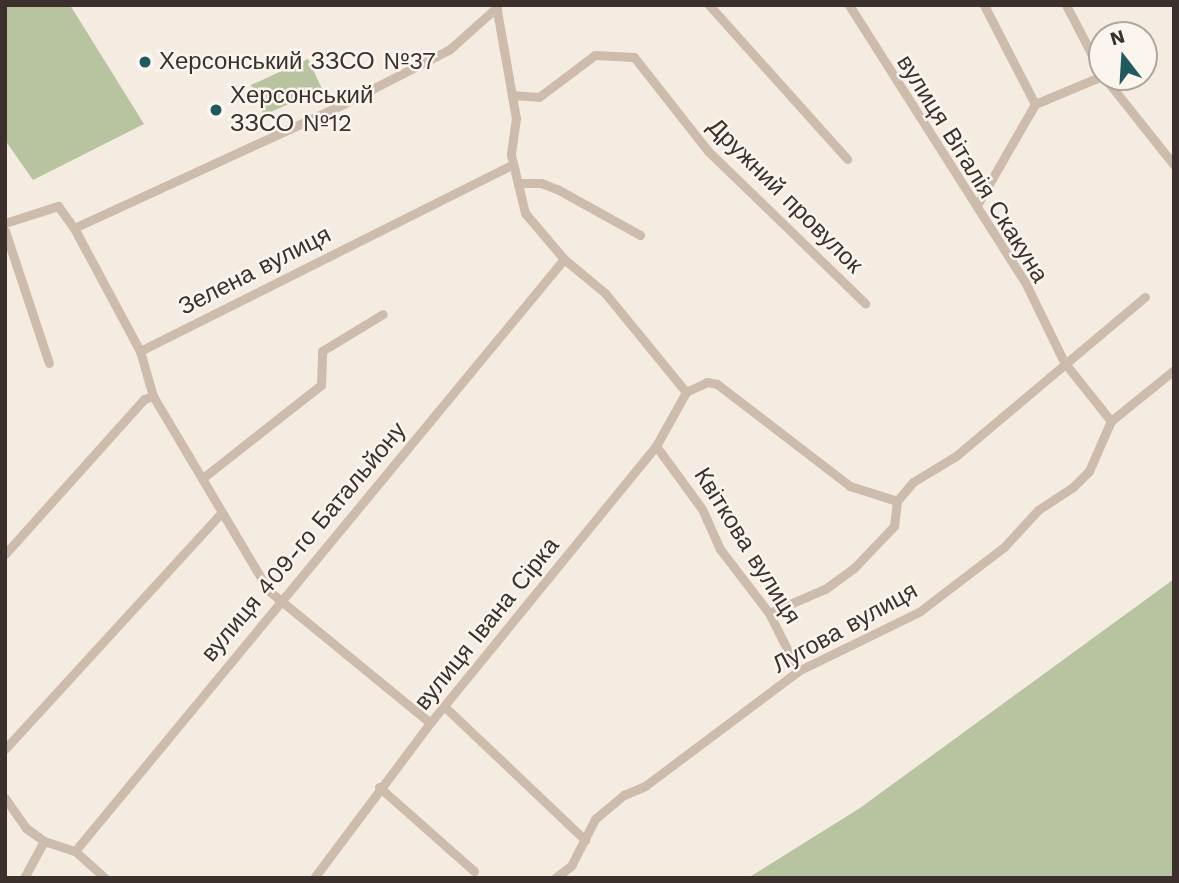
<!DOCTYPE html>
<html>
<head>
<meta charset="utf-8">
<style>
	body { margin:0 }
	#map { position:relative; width:1179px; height:883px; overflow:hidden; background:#f4ebe1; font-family:"Work Sans",sans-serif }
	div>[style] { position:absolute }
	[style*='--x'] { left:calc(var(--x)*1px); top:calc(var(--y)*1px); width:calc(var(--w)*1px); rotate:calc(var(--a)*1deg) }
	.green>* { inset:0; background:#b8c4a0 }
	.minor>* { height:9px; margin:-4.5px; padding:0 4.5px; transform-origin:4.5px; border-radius:4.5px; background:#cdbbac }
	.dots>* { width:19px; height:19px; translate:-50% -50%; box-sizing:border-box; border:4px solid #fbf5ee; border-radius:50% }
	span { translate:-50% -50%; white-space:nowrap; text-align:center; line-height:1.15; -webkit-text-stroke:5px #fbf5ee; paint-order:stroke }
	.poi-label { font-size:24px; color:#3b302b }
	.left { translate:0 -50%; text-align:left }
	.street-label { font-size:24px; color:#3b302b }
	.frame { position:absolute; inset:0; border:7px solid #3b302b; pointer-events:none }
	.north { position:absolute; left:1088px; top:21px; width:70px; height:70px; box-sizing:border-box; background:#fbf5ee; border:2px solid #aea6a0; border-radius:50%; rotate:343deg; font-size:19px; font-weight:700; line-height:28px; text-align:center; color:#3b302b }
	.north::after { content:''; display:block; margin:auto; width:24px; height:32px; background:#1f5a5e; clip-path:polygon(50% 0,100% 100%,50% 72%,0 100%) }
</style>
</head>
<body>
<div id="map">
	<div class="green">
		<i style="clip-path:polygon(5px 5px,70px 5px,144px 124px,33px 180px,5px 140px)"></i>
		<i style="clip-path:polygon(308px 59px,322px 89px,264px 115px,251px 85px)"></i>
		<i style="clip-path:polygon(1174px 579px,1174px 878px,748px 878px,860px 808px)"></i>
	</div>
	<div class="minor">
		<i style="--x:496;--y:5;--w:115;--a:80"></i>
		<i style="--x:516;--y:118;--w:37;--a:98"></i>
		<i style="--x:511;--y:155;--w:60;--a:76.4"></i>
		<i style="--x:525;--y:213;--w:60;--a:49.7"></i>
		<i style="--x:564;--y:259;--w:53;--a:39.7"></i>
		<i style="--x:605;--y:293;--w:128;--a:50.7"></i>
		<i style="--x:709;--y:5;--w:207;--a:48.1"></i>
		<i style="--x:849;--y:5;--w:328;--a:57.6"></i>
		<i style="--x:1025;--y:282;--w:89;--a:64"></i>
		<i style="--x:1064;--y:362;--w:75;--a:51.5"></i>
		<i style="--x:1066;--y:5;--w:78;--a:62.4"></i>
		<i style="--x:1104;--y:77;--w:112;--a:51.5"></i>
		<i style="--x:512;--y:95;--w:27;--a:4"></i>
		<i style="--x:539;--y:97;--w:70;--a:-36.9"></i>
		<i style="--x:595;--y:55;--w:39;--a:3"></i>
		<i style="--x:634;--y:57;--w:120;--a:51.8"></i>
		<i style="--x:708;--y:151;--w:219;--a:44.1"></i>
		<i style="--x:1035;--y:104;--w:73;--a:-22.7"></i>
		<i style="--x:518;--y:183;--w:23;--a:0"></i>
		<i style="--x:541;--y:183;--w:17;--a:21"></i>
		<i style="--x:557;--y:189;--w:95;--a:29"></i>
		<i style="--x:977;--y:205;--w:116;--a:-60.1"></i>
		<i style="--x:1035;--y:104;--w:111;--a:-117.3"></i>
		<i style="--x:5;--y:223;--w:56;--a:-17.8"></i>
		<i style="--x:58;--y:206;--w:27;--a:54"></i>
		<i style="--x:74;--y:228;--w:140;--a:61.8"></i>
		<i style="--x:140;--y:351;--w:417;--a:-26.6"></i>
		<i style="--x:74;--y:228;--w:296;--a:-24.7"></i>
		<i style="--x:343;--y:104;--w:120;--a:-27.2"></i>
		<i style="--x:450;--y:49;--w:63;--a:-41.8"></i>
		<i style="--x:5;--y:231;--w:139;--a:71.6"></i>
		<i style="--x:140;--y:351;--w:47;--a:73.9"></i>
		<i style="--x:153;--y:396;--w:227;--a:59.3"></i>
		<i style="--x:269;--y:591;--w:208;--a:39.3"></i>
		<i style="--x:686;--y:392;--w:23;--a:-25"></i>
		<i style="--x:707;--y:382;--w:10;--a:11"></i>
		<i style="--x:717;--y:384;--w:168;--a:37.5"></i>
		<i style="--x:850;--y:486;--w:49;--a:17.7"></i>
		<i style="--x:656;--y:446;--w:78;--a:53.9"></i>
		<i style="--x:702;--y:509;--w:44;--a:65.8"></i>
		<i style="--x:720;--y:549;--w:81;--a:52.6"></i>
		<i style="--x:769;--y:613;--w:65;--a:63.4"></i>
		<i style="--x:204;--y:477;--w:149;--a:-38.2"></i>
		<i style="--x:321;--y:385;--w:34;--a:-88"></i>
		<i style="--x:322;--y:351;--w:71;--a:-31.2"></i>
		<i style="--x:5;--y:554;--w:208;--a:-48.1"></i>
		<i style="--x:144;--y:399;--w:9;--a:-18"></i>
		<i style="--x:769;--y:613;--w:61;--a:-23.2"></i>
		<i style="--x:825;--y:589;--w:36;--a:-36"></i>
		<i style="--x:854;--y:568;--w:58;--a:-46.4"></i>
		<i style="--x:894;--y:526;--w:25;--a:-83"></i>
		<i style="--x:897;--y:501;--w:25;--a:-50"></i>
		<i style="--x:913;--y:482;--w:50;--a:-31.2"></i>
		<i style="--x:956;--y:456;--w:247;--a:-40.1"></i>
		<i style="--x:446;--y:708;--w:192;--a:43.5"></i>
		<i style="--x:5;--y:749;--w:321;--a:-47.5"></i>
		<i style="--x:379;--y:787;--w:127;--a:41.5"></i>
		<i style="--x:5;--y:798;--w:37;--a:55"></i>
		<i style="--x:26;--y:828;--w:22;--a:36"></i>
		<i style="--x:44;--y:841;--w:33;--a:18"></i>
		<i style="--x:75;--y:851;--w:40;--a:42"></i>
		<i style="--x:75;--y:851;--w:768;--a:-50.44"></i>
		<i style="--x:24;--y:878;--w:42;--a:-61.6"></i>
		<i style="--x:314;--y:878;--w:194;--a:-53.2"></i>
		<i style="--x:430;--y:723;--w:357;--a:-50.8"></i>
		<i style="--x:656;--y:446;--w:62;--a:-60.9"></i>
		<i style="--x:555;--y:878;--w:20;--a:-37"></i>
		<i style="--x:571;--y:866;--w:53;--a:-62.9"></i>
		<i style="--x:595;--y:819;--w:38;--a:-40"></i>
		<i style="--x:624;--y:795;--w:23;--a:-23"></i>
		<i style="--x:645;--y:786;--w:191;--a:-36.9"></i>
		<i style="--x:798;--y:671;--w:135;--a:-26"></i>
		<i style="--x:919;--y:612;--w:107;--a:-37.4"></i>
		<i style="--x:1004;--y:547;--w:50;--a:-47.4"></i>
		<i style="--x:1038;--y:510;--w:42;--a:-33.3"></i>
		<i style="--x:1073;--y:487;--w:23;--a:-45"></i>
		<i style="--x:1089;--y:471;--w:55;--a:-66.3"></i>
		<i style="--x:1111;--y:421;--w:81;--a:-39"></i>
	</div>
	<div class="dots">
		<i style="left:145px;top:62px;background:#1f5a5e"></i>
		<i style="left:216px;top:110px;background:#1f5a5e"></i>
	</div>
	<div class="poi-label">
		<span class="left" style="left:159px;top:62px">Херсонський ЗЗСО №37</span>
		<span class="left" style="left:230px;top:110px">Херсонський<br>ЗЗСО №12</span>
	</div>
	<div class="street-label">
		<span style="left:972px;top:169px;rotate:58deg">вулиця Віталія Скакуна</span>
		<span style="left:785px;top:196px;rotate:45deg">Дружний провулок</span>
		<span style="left:255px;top:271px;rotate:-27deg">Зелена вулиця</span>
		<span style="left:304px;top:542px;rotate:-50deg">вулиця 409-го Батальйону</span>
		<span style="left:747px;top:546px;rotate:58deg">Квіткова вулиця</span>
		<span style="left:487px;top:624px;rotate:-51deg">вулиця Івана Сірка</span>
		<span style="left:845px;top:628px;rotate:-29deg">Лугова вулиця</span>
	</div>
	<div class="frame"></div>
	<div class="north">N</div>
</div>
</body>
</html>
